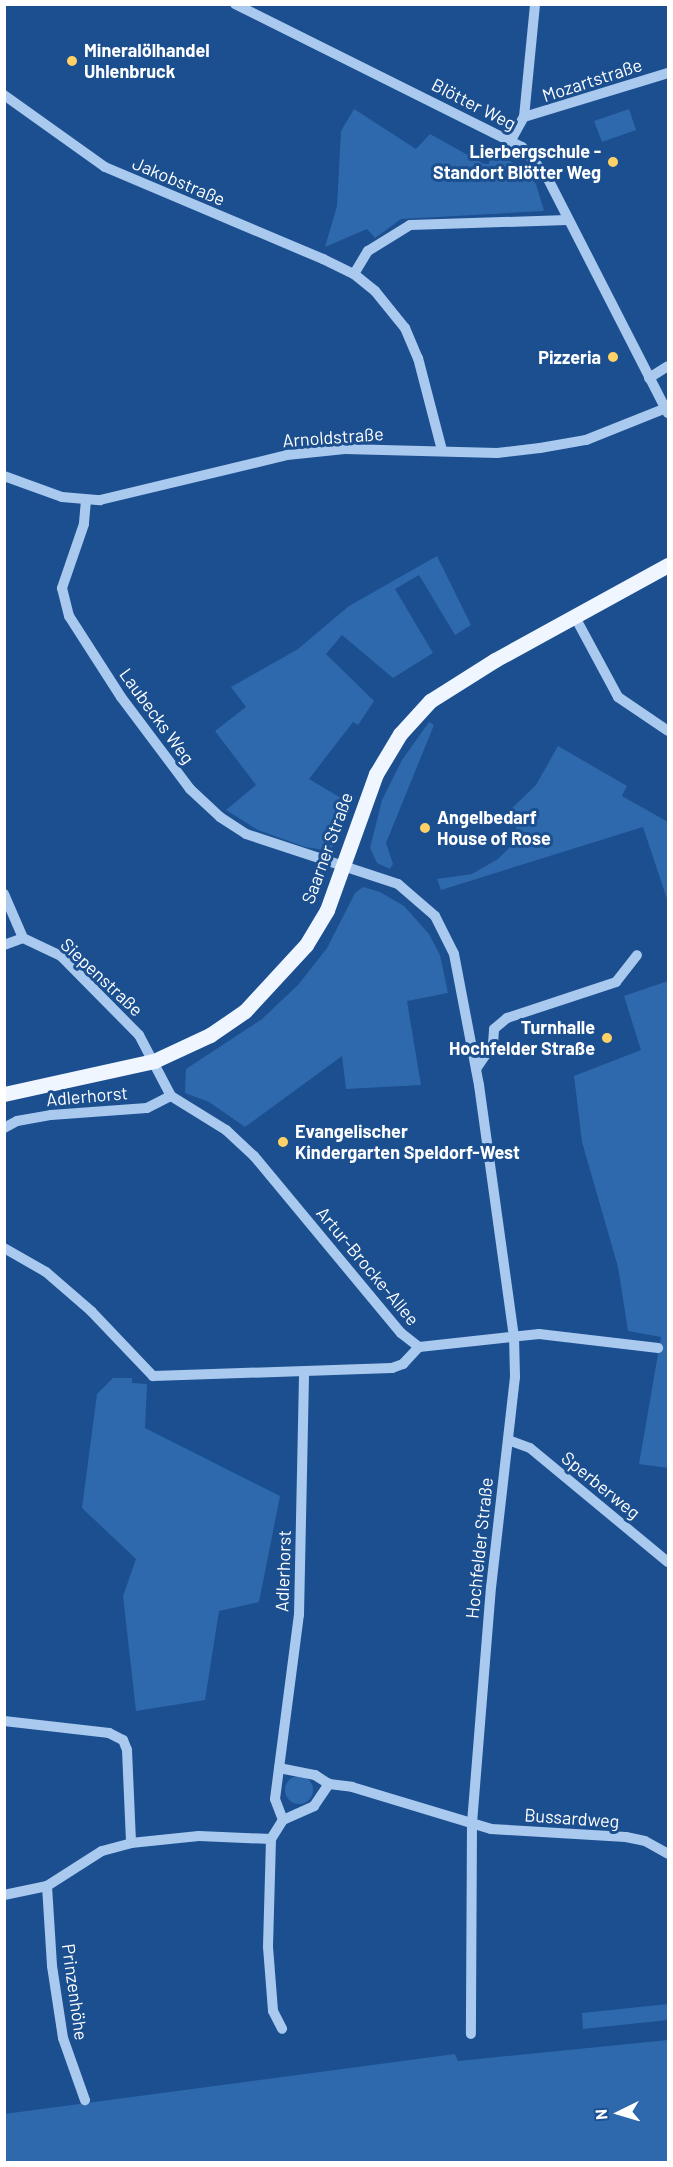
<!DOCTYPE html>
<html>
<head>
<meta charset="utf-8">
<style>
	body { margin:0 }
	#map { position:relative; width:673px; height:2167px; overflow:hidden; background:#1b4f8f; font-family:Barlow,sans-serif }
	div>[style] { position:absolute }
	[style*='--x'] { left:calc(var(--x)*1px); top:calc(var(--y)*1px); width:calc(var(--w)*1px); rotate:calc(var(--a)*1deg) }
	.green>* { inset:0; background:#2e69ad }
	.round { border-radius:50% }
	.minor>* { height:10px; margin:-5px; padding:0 5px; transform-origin:5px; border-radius:5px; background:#a9c9ee }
	.major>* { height:15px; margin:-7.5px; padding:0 7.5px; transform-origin:7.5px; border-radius:7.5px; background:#f0f6ff }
	.dots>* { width:16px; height:16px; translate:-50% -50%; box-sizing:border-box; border:3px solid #1b4f8f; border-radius:50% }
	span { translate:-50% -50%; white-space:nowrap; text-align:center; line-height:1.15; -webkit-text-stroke:6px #1b4f8f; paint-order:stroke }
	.poi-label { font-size:18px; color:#fff; font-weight:700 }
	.left { translate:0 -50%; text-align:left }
	.right { translate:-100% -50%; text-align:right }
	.street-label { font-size:18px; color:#fff }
	.frame { position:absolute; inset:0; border:6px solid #fff; pointer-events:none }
	.north { position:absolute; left:589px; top:2083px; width:60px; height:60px; -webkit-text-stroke:4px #1b4f8f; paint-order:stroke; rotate:265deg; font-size:16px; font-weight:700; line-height:24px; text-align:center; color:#fff }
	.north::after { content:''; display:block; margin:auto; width:21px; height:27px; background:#fff; clip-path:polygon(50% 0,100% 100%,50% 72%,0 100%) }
</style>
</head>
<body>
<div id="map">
	<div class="green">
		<i style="clip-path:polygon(354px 109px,416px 149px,430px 134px,484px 164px,489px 164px,490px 151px,519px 166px,536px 184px,544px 211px,401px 219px,375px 238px,367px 229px,325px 247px,337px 206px,341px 131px)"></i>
		<i style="clip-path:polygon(629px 109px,636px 130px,602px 142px,594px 121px)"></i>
		<i style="clip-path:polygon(437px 556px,471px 625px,455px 635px,419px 575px,395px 589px,433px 653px,393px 678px,342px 635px,326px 654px,374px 701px,358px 725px,353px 722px,309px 779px,346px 801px,331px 851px,305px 847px,258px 830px,226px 810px,256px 785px,215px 731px,246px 707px,231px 687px,298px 649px,349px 606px)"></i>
		<i style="clip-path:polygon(429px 722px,434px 725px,386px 843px,393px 864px,390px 869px,377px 863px,370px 848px,382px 800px,402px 760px)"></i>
		<i style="clip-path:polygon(558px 746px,627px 786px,622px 796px,668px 822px,668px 902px,643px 827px,441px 890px,437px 879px,472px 874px,498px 859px,513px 844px,518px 819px,510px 810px,536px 785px)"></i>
		<i style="clip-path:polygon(363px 887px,380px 892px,404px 906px,429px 934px,440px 955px,448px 993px,407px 1001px,421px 1085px,346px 1089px,342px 1056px,245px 1127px,209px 1102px,185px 1093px,186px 1069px,262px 1019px,298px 985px,327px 948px,355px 893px)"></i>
		<i style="clip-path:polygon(668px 981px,668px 1468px,639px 1464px,661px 1337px,628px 1331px,618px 1267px,582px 1142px,574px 1076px,641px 1050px,624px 996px)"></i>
		<i style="clip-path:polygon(113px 1378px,132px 1378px,132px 1383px,147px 1384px,145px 1428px,280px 1496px,259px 1602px,219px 1611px,205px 1700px,136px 1711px,123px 1596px,136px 1559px,82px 1508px,97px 1394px)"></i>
		<i class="round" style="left:285px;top:1776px;width:28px;height:28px"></i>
		<i style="clip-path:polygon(668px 2004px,668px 2020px,583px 2029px,582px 2013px)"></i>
		<i style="clip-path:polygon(668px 2040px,668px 2162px,5px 2162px,4px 2114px,455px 2054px,458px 2061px)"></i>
	</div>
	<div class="minor">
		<i style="--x:235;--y:4;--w:321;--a:26.5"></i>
		<i style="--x:522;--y:147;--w:39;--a:50"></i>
		<i style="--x:547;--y:177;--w:265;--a:62.9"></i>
		<i style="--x:4;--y:95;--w:124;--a:35.5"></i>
		<i style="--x:105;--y:167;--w:237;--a:22.9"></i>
		<i style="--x:323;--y:259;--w:34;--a:26"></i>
		<i style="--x:354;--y:274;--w:27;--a:39"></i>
		<i style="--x:375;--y:291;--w:48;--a:51"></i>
		<i style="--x:405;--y:328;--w:33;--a:67"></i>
		<i style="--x:418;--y:358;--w:95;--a:75.4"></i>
		<i style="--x:524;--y:117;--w:151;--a:-17"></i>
		<i style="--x:511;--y:140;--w:26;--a:-61"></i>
		<i style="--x:524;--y:117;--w:114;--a:-84.4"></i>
		<i style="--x:354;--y:274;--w:27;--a:-59"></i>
		<i style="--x:368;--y:251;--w:49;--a:-31.8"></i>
		<i style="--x:410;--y:225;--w:157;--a:-1.8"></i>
		<i style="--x:649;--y:378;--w:22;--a:-32"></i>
		<i style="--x:4;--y:476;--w:62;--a:19.9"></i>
		<i style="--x:62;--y:497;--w:38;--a:5"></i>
		<i style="--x:100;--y:500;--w:192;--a:-13.5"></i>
		<i style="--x:287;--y:455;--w:58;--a:-5.9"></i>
		<i style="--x:345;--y:449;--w:152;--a:1.5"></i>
		<i style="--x:497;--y:453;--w:43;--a:-6.6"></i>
		<i style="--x:540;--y:448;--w:47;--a:-9.9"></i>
		<i style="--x:586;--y:440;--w:86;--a:-21.8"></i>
		<i style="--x:86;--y:500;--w:24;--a:95"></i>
		<i style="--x:84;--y:524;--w:68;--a:109"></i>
		<i style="--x:62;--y:588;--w:29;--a:76"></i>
		<i style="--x:69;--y:616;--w:96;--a:57.3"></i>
		<i style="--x:121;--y:697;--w:115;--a:53.1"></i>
		<i style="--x:190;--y:789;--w:41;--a:43"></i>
		<i style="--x:220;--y:817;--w:31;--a:33"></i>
		<i style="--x:246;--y:834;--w:160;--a:18.2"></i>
		<i style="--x:398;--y:884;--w:49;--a:40.9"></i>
		<i style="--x:435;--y:916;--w:42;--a:63.4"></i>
		<i style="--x:454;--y:954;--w:133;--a:79.2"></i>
		<i style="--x:479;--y:1085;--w:253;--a:82.1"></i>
		<i style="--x:514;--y:1336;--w:41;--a:88.6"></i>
		<i style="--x:515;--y:1377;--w:211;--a:96.5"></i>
		<i style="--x:491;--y:1587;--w:236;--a:94.6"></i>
		<i style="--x:472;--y:1822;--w:212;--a:90.3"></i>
		<i style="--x:575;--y:617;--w:91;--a:61.7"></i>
		<i style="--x:618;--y:697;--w:60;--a:34.2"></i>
		<i style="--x:4;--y:894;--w:48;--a:66.6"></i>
		<i style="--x:23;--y:938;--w:42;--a:25.3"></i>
		<i style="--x:61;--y:956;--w:111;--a:45.4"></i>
		<i style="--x:139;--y:1035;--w:69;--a:62.3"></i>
		<i style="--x:171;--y:1096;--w:65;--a:31.7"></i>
		<i style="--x:226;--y:1130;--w:38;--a:43"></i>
		<i style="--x:254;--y:1156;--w:230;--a:50.3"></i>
		<i style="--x:401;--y:1333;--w:23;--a:38"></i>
		<i style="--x:419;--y:1347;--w:121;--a:-6.2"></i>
		<i style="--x:539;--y:1334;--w:120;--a:6.7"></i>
		<i style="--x:4;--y:945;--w:20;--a:-20"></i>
		<i style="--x:476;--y:1069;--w:30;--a:-56"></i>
		<i style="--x:493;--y:1044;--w:15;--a:-86"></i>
		<i style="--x:494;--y:1029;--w:17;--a:-40"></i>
		<i style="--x:507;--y:1018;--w:115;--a:-18.3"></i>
		<i style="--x:616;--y:982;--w:34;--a:-52"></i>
		<i style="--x:4;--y:1128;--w:15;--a:-28"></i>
		<i style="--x:17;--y:1121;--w:35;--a:-10"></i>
		<i style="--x:51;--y:1115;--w:96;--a:-4.2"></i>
		<i style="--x:147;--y:1108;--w:27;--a:-27"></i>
		<i style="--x:4;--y:1248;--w:48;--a:29.7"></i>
		<i style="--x:46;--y:1272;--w:60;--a:40.9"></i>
		<i style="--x:91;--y:1311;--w:90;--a:46.4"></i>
		<i style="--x:153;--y:1376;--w:239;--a:-1.9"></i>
		<i style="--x:392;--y:1368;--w:12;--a:-20"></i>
		<i style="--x:403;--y:1364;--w:23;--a:-47"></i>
		<i style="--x:508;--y:1440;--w:23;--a:20"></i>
		<i style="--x:530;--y:1448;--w:179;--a:39.6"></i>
		<i style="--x:4;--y:1721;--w:106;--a:6.5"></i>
		<i style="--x:109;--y:1733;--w:16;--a:27"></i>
		<i style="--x:123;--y:1740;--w:11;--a:68"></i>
		<i style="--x:127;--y:1750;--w:93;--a:87.5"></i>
		<i style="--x:279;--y:1768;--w:37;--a:11"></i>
		<i style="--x:315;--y:1775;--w:17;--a:33"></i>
		<i style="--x:283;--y:1820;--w:22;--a:-111"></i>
		<i style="--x:275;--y:1799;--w:186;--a:-82.6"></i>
		<i style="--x:299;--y:1615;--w:242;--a:-88.8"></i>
		<i style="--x:271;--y:1839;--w:108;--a:91.6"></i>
		<i style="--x:268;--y:1947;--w:64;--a:85.5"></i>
		<i style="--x:273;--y:2011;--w:20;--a:63"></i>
		<i style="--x:47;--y:1886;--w:80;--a:86.4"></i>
		<i style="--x:52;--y:1966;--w:73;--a:81.3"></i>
		<i style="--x:63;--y:2038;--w:66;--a:70.5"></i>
		<i style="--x:4;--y:1895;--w:44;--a:-11.8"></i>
		<i style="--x:47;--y:1886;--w:65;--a:-32.5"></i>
		<i style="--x:102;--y:1851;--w:30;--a:-15"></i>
		<i style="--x:131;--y:1843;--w:68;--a:-5.9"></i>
		<i style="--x:199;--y:1836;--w:72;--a:2.4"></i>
		<i style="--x:271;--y:1839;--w:22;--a:-58"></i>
		<i style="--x:283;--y:1820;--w:34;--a:-24"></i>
		<i style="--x:314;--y:1806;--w:27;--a:-56"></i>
		<i style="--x:329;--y:1784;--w:23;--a:7"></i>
		<i style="--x:352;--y:1787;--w:145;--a:16.8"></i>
		<i style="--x:491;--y:1829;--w:135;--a:3.4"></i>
		<i style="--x:626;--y:1837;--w:19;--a:12"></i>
		<i style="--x:645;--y:1841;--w:26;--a:29"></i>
	</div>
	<div class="major">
		<i style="--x:4;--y:1094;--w:154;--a:-12.4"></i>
		<i style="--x:154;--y:1061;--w:62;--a:-24.9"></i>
		<i style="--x:210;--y:1035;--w:42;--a:-34.4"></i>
		<i style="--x:245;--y:1011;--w:90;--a:-47.3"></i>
		<i style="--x:306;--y:945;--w:41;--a:-59"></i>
		<i style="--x:327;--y:910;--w:145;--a:-70.2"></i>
		<i style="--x:376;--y:774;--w:47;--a:-59"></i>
		<i style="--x:400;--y:734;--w:45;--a:-47.7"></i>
		<i style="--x:430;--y:701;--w:77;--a:-32.2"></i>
		<i style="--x:495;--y:660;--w:197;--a:-28.8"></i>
	</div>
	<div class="dots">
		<i style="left:72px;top:61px;background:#ffd166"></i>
		<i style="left:613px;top:162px;background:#ffd166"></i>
		<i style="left:613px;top:357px;background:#ffd166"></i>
		<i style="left:425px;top:828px;background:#ffd166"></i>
		<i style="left:607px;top:1038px;background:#ffd166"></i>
		<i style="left:283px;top:1142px;background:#ffd166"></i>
	</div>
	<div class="poi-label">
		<span class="left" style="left:84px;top:61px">Mineralölhandel<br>Uhlenbruck</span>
		<span class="right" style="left:601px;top:162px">Lierbergschule -<br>Standort Blötter Weg</span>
		<span class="right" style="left:601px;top:357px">Pizzeria</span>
		<span class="left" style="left:437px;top:828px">Angelbedarf<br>House of Rose</span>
		<span class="right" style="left:595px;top:1038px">Turnhalle<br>Hochfelder Straße</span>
		<span class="left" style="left:295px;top:1142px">Evangelischer<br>Kindergarten Speldorf-West</span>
	</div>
	<div class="street-label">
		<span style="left:592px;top:80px;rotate:-18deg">Mozartstraße</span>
		<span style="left:474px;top:104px;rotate:27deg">Blötter Weg</span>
		<span style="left:179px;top:181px;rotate:23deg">Jakobstraße</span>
		<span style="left:333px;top:437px;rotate:-4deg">Arnoldstraße</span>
		<span style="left:157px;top:716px;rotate:54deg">Laubecks Weg</span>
		<span style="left:327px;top:848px;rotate:-70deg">Saarner Straße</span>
		<span style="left:102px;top:977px;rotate:43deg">Siepenstraße</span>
		<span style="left:87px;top:1096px;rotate:-5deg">Adlerhorst</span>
		<span style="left:368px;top:1266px;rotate:50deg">Artur-Brocke-Allee</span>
		<span style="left:601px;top:1485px;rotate:39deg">Sperberweg</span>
		<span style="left:479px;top:1548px;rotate:-84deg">Hochfelder Straße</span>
		<span style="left:283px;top:1571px;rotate:-88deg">Adlerhorst</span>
		<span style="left:572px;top:1818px;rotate:4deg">Bussardweg</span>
		<span style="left:75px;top:1992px;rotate:82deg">Prinzenhöhe</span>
	</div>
	<div class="frame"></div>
	<div class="north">N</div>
</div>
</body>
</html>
